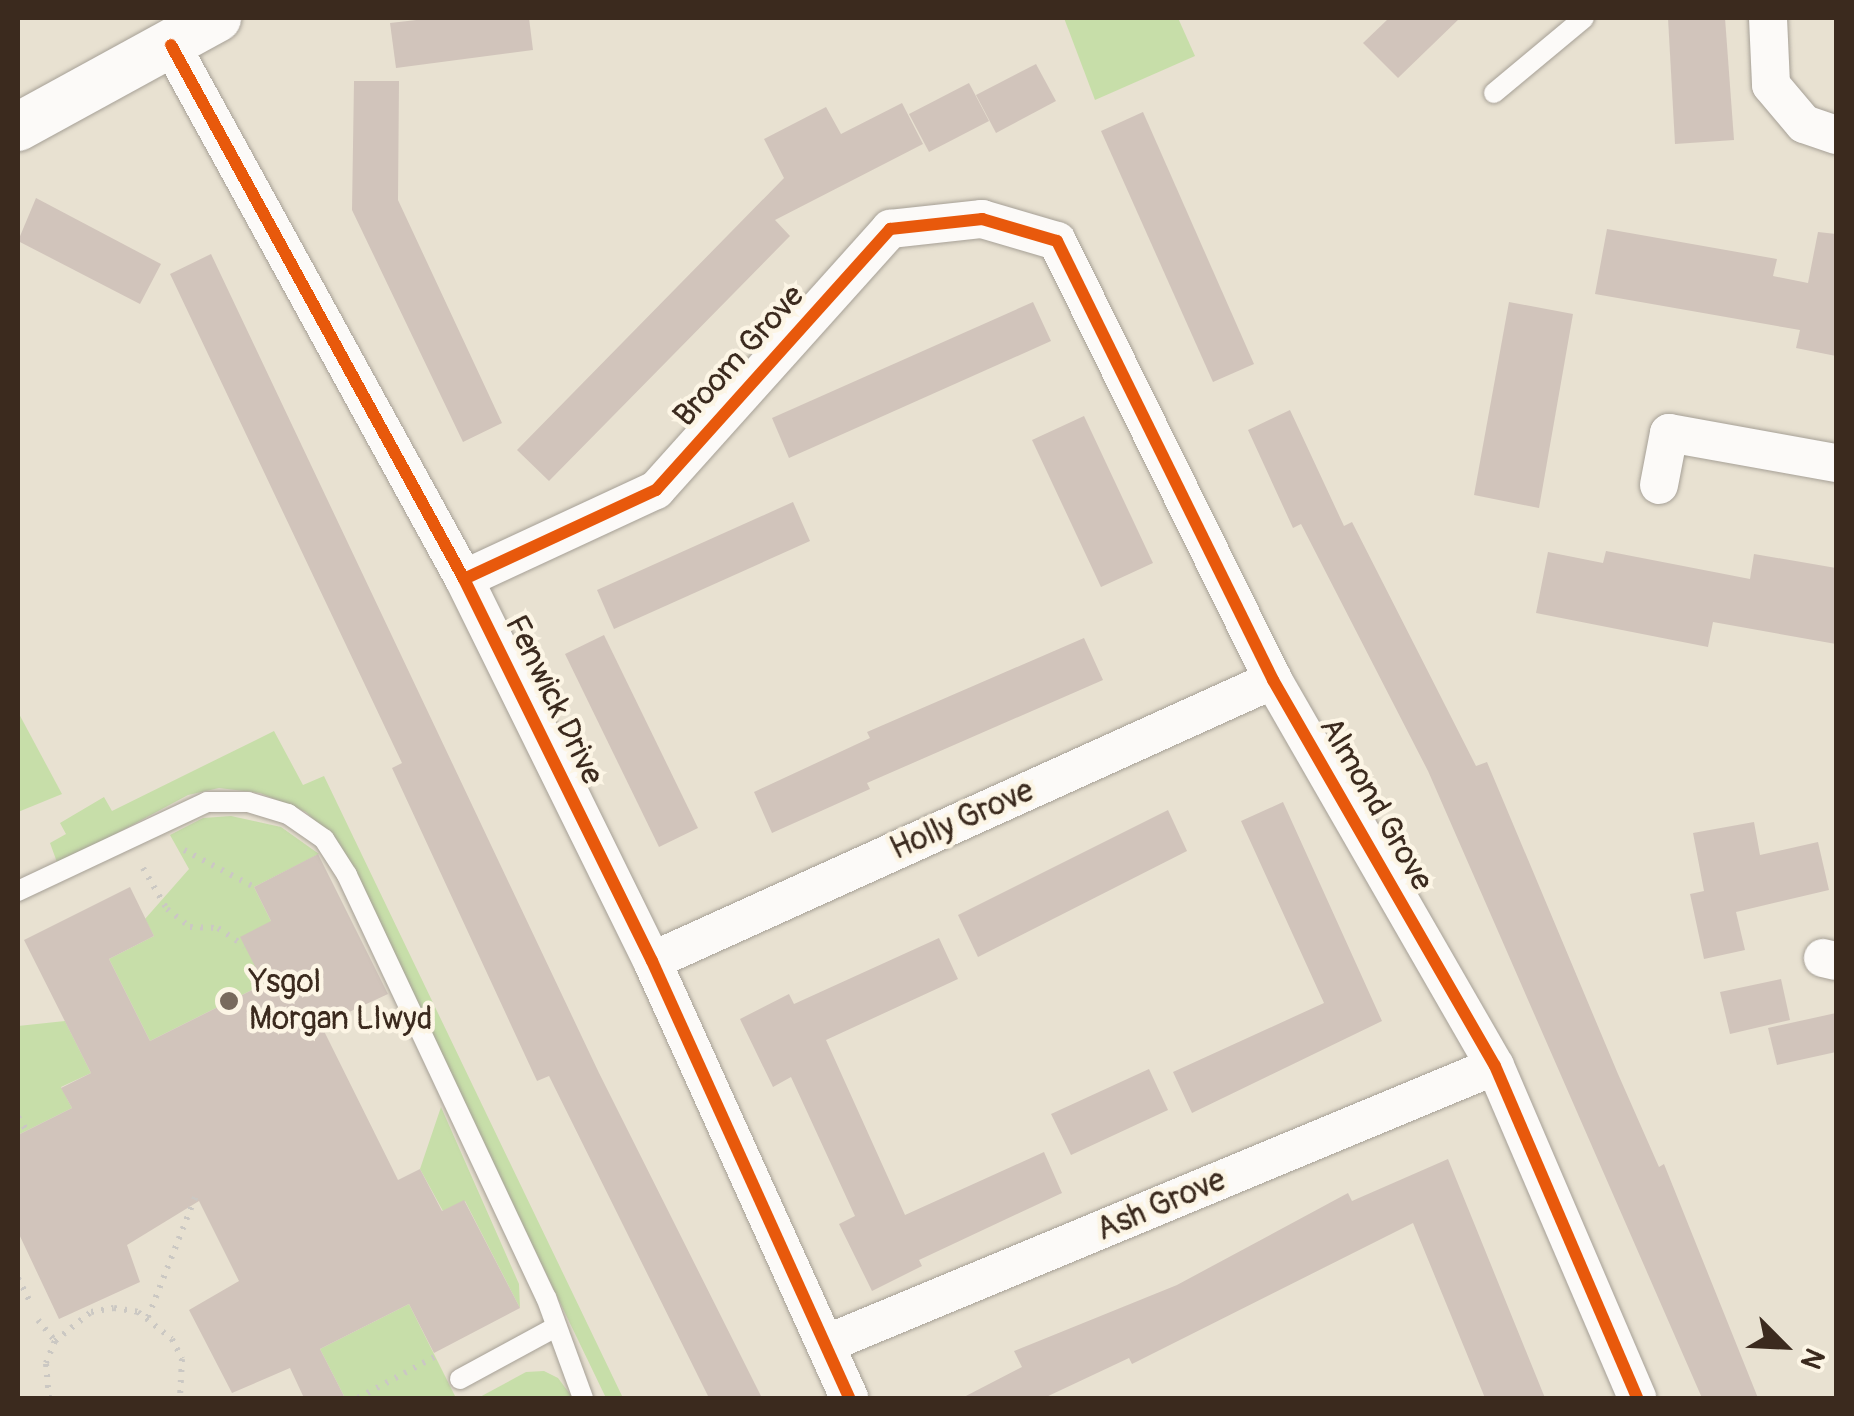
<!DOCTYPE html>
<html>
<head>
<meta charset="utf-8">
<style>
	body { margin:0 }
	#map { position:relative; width:1854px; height:1416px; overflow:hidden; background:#e8e1d1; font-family:Pangolin,sans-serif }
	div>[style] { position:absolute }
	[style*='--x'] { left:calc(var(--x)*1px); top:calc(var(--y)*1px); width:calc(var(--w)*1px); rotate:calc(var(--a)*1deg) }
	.green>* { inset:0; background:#c7dea9 }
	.building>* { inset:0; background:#d1c4bb }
	.path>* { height:6px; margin-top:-3px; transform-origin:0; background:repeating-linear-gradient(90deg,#cbc8c3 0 2.5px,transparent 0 10.5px) }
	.roads { filter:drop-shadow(0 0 2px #a6a096) drop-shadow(0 0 2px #a6a096) }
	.service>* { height:20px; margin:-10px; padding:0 10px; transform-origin:10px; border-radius:10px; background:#fcfaf8 }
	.minor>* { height:38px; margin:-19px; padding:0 19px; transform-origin:19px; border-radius:19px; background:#fcfaf8 }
	.tertiary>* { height:48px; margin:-24px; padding:0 24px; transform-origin:24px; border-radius:24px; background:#fcfaf8 }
	.cycleway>* { height:12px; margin:-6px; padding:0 6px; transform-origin:6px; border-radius:6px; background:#e8590c }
	.dots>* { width:28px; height:28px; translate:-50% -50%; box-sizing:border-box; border:5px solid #fcf5e5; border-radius:50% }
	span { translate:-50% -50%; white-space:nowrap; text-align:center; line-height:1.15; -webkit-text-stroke:9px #fcf5e5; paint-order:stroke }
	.street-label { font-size:32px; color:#3b2a1e }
	.poi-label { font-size:32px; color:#3b2a1e }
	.left { translate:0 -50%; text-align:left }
	.frame { position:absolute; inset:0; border:20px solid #3b2a1e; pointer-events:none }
	.north { position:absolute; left:1734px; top:1296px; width:100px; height:100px; -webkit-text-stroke:8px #fcf5e5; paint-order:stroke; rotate:114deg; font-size:28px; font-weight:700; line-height:40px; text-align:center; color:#3b2a1e }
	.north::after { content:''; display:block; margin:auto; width:35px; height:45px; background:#3b2a1e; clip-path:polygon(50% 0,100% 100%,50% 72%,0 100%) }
</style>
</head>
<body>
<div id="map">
	<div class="green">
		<i style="clip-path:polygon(1064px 18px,1178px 18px,1195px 56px,1095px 100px)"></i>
		<i style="clip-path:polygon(18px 712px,62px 794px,18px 812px)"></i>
		<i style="clip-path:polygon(274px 731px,303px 785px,324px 776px,623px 1398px,606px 1398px,340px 846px,306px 812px,260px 793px,219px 788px,188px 795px,58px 865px,50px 843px,66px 834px,60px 823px,104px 797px,112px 811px)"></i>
		<i style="clip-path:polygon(231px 816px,281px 827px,319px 854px,254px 887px,271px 921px,264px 984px,150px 1041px,109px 959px,154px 936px,145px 919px,189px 869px,170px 835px,203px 818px)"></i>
		<i style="clip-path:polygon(65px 1021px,91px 1073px,61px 1087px,72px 1108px,18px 1135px,18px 1026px)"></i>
		<i style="clip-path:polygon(441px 1107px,519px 1284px,520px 1308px,465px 1201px,443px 1211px,420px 1169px)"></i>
		<i style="clip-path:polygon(409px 1304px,456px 1398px,345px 1398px,320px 1349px)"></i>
		<i style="clip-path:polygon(544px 1371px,558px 1378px,573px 1398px,478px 1398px,526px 1372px)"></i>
	</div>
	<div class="building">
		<i style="clip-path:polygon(434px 18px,529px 18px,533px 50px,396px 68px,390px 23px)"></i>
		<i style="clip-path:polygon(1389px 18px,1460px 18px,1398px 78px,1363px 43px)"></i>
		<i style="clip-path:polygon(1668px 18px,1725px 18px,1734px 140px,1675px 144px)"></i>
		<i style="clip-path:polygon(1036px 64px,1056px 101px,996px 133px,976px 95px)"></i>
		<i style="clip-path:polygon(354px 81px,399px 81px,398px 200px,502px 423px,463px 442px,352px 210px)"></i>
		<i style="clip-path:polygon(969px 83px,989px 121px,929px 152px,909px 114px)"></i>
		<i style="clip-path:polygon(902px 103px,923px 144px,775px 220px,790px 236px,549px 481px,517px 450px,784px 178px,764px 139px,826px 107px,841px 134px)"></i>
		<i style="clip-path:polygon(1143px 112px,1254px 364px,1213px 382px,1101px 131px)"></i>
		<i style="clip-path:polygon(36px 198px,161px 264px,140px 304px,18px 241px)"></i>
		<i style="clip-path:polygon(1607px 229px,1777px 259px,1773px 276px,1808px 283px,1818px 232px,1836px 234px,1836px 356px,1796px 348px,1800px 330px,1595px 294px)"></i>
		<i style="clip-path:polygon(211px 254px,599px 1073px,762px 1398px,709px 1398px,549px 1076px,537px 1081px,392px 768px,402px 763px,170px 274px)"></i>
		<i style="clip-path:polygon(1033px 302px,1051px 341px,789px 458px,772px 418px)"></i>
		<i style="clip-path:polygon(1509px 302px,1573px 314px,1539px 508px,1474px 495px)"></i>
		<i style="clip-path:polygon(1290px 410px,1344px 526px,1352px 522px,1476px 766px,1487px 762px,1618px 1074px,1659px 1167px,1664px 1164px,1758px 1398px,1702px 1398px,1428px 771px,1301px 524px,1293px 528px,1248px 430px)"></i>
		<i style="clip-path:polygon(1084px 416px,1153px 563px,1101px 587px,1032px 440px)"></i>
		<i style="clip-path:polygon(793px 502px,810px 541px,614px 629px,597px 590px)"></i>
		<i style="clip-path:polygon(1606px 551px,1750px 579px,1754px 554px,1836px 568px,1836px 644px,1713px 622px,1708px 647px,1536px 613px,1548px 552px,1603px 563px)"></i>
		<i style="clip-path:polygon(604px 635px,698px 828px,659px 847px,565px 654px)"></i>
		<i style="clip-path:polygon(1084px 638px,1103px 680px,867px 783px,870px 789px,772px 833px,754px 792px,870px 738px,867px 732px)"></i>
		<i style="clip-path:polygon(1283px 802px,1382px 1021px,1192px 1113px,1173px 1072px,1324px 1003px,1241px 821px)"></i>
		<i style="clip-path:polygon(1168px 810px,1187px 851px,978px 957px,958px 915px)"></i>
		<i style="clip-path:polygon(1754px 822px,1760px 855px,1818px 842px,1829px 890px,1736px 912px,1745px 950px,1704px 959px,1690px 894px,1704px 891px,1693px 833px)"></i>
		<i style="clip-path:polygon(318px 854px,388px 994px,321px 1025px,398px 1180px,420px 1169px,442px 1211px,464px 1200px,520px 1308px,434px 1353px,409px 1304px,320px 1349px,345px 1398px,304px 1398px,290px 1368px,232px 1393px,189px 1310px,239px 1281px,199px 1201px,127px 1245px,140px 1282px,59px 1319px,18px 1232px,18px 1135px,72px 1108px,61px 1088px,91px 1073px,24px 940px,130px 887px,154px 936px,109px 959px,150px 1041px,264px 984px,240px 937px,271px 921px,254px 887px)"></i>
		<i style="clip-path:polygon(939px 938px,958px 979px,826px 1040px,905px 1215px,1044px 1152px,1062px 1193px,919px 1260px,922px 1266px,872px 1291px,839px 1224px,855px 1216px,791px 1077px,773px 1087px,740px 1019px,789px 994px,794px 1004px)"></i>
		<i style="clip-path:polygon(1781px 979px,1790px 1020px,1730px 1034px,1720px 992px)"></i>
		<i style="clip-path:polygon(1836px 1013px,1836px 1052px,1777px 1065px,1768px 1028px)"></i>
		<i style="clip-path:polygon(1149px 1069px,1168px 1110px,1071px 1155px,1051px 1114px)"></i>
		<i style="clip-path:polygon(1448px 1159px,1545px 1398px,1485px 1398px,1413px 1223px,1132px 1364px,1129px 1358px,1044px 1398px,962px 1398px,1022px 1367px,1014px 1351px,1177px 1285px,1348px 1193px,1352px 1201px)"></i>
	</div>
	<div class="path">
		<i style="--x:184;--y:850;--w:79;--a:27.9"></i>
		<i style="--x:143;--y:868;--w:48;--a:59.7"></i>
		<i style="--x:167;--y:909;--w:29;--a:38"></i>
		<i style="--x:190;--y:927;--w:28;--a:2"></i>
		<i style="--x:218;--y:928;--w:32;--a:34"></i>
		<i style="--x:18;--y:1117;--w:17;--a:57"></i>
		<i style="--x:18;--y:1278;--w:29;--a:63"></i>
		<i style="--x:148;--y:1317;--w:131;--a:-68.5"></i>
		<i style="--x:38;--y:1320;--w:27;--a:51"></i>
		<i style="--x:49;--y:1398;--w:35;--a:-95"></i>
		<i style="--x:46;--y:1363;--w:24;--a:-68"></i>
		<i style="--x:55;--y:1341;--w:46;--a:-38.9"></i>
		<i style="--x:91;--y:1312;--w:23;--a:-10"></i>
		<i style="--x:114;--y:1308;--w:24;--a:9"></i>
		<i style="--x:138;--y:1312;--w:43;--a:38.5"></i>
		<i style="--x:172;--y:1339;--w:22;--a:63"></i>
		<i style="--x:182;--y:1359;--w:39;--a:93"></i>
		<i style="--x:358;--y:1398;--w:89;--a:-28.3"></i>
	</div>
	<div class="roads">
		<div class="service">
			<i style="--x:1494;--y:93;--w:117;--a:-39.8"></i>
			<i style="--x:18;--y:891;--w:209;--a:-25.2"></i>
			<i style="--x:207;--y:802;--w:41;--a:0"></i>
			<i style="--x:248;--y:802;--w:42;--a:16.7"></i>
			<i style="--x:288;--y:814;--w:44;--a:34.8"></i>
			<i style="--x:324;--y:839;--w:43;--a:57.4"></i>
			<i style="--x:347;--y:875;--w:467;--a:64.8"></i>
			<i style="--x:546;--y:1297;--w:108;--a:69.9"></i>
			<i style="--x:460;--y:1379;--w:107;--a:-28.5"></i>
		</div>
		<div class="minor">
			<i style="--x:1768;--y:18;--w:67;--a:87.4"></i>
			<i style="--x:1771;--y:85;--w:51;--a:49.8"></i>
			<i style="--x:1804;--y:124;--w:34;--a:19"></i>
			<i style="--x:171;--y:45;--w:609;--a:61.25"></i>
			<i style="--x:464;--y:579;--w:426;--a:63.8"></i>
			<i style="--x:652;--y:961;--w:479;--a:65.7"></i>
			<i style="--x:1659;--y:485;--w:53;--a:-79.1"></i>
			<i style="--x:1669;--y:433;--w:170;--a:10.2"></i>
			<i style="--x:464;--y:579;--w:212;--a:-24.9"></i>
			<i style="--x:656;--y:490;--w:351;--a:-48.1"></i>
			<i style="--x:890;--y:229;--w:93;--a:-6.2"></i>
			<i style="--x:982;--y:219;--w:78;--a:16.3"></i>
			<i style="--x:1057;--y:241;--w:489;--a:63.8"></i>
			<i style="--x:1273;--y:680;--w:445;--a:60.1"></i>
			<i style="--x:1495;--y:1066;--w:361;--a:66.8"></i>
			<i style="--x:1823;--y:958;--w:13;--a:13"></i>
			<i style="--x:652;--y:961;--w:682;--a:-24.35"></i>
			<i style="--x:826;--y:1344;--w:724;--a:-22.57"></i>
		</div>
		<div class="tertiary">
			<i style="--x:18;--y:127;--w:227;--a:-28.7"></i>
		</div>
	</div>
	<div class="cycleway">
		<i style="--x:171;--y:45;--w:609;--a:61.25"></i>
		<i style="--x:464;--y:579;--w:426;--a:63.8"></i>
		<i style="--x:652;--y:961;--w:479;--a:65.7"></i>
		<i style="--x:464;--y:579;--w:212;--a:-24.9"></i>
		<i style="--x:656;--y:490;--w:351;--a:-48.1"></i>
		<i style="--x:890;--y:229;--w:93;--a:-6.2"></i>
		<i style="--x:982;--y:219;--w:78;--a:16.3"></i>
		<i style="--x:1057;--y:241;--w:489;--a:63.8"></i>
		<i style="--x:1273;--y:680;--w:445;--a:60.1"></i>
		<i style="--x:1495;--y:1066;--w:361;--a:66.8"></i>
	</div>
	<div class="dots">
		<i style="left:229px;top:1001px;background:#786a5d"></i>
	</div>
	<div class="street-label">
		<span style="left:739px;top:356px;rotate:-48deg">Broom Grove</span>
		<span style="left:554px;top:700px;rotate:64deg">Fenwick Drive</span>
		<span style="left:1376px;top:804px;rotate:60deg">Almond Grove</span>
		<span style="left:962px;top:820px;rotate:-24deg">Holly Grove</span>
		<span style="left:1161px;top:1205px;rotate:-23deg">Ash Grove</span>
	</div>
	<div class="poi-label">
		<span class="left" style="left:249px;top:1001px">Ysgol<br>Morgan Llwyd</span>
	</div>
	<div class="frame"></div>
	<div class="north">N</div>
</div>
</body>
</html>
